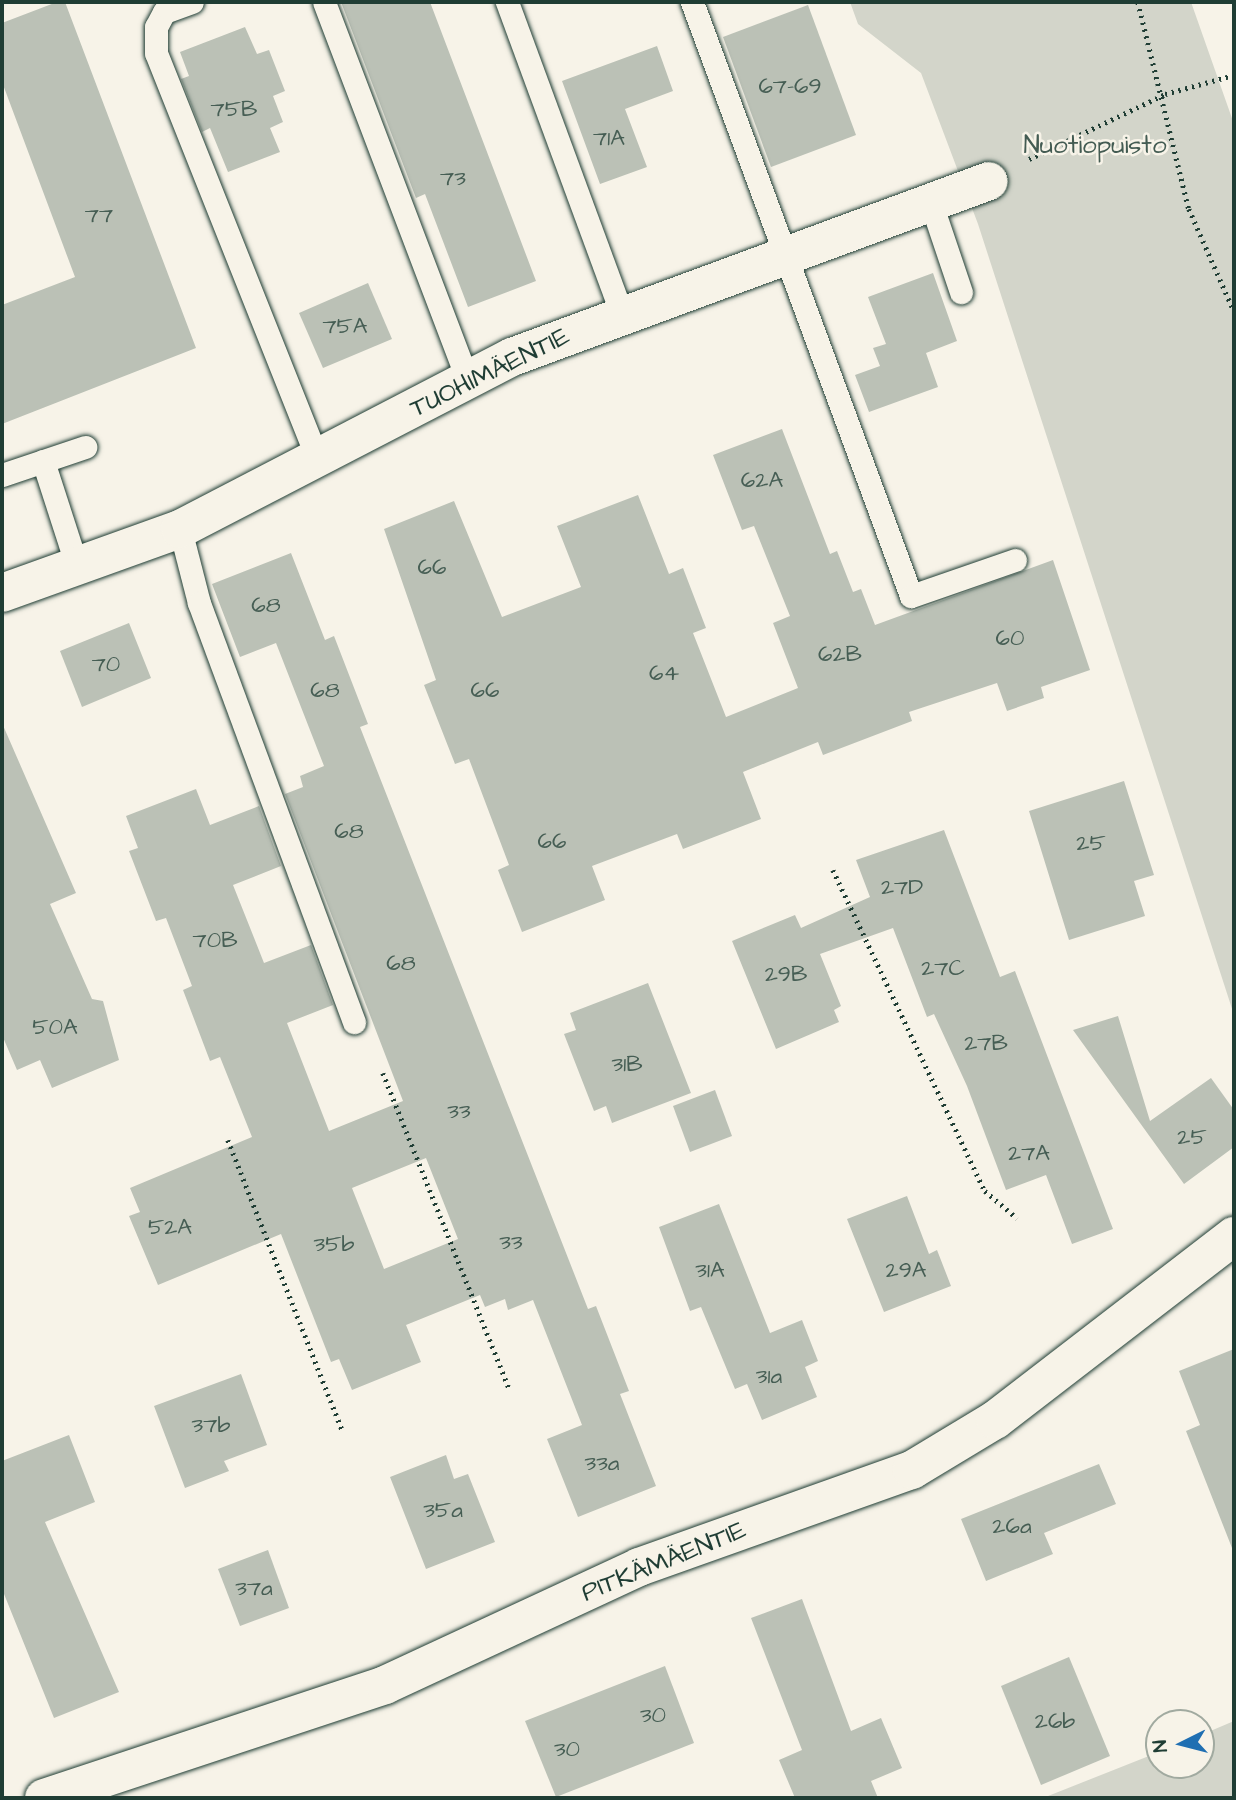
<!DOCTYPE html>
<html>
<head>
<meta charset="utf-8">
<style>
	body { margin:0 }
	#map { position:relative; width:1236px; height:1800px; overflow:hidden; background:#f7f3e8; font-family:"Architects Daughter",sans-serif }
	div>[style] { position:absolute }
	[style*='--x'] { left:calc(var(--x)*1px); top:calc(var(--y)*1px); width:calc(var(--w)*1px); rotate:calc(var(--a)*1deg) }
	.green>* { inset:0; background:#d3d5ca }
	.building>* { inset:0; background:#bbc1b6 }
	.path>* { height:4.5px; margin-top:-2.25px; transform-origin:0; background:repeating-linear-gradient(90deg,#1f3d34 0 2px,transparent 0 7px) }
	.roads { filter:drop-shadow(0 0 2px #1f3d34) drop-shadow(0 0 2px #1f3d34) }
	.lane>* { height:23px; margin:-11.5px; padding:0 11.5px; transform-origin:11.5px; border-radius:11.5px; background:#f7f3e8 }
	.street>* { height:38px; margin:-19px; padding:0 19px; transform-origin:19px; border-radius:19px; background:#f7f3e8 }
	span { translate:-50% -50%; white-space:nowrap; text-align:center; line-height:1.15; -webkit-text-stroke:5px #f7f3e8; paint-order:stroke }
	.number-label { font-size:23px; color:#465e54 }
	.number-label span { -webkit-text-stroke-width:0 }
	.park-label { font-size:26px; color:#435b52 }
	.street-label { font-size:26px; color:#1f3d34 }
	.frame { position:absolute; inset:0; border:4px solid #1f3d34; pointer-events:none }
	.north { position:absolute; left:1145px; top:1709px; width:70px; height:70px; box-sizing:border-box; background:#f7f3e8; border:2px solid #a1aaa0; border-radius:50%; rotate:264deg; font-size:19px; font-weight:700; line-height:28px; text-align:center; color:#1f3d34 }
	.north::after { content:''; display:block; margin:auto; width:24px; height:32px; background:#1f6fb2; clip-path:polygon(50% 0,100% 100%,50% 72%,0 100%) }
</style>
</head>
<body>
<div id="map">
	<div class="green">
		<i style="clip-path:polygon(850px 2px,1191px 2px,1234px 124px,1234px 1015px,978px 224px,921px 73px,858px 24px)"></i>
		<i style="clip-path:polygon(1234px 1721px,1234px 1798px,1043px 1798px,1159px 1752px,1159px 1765px,1201px 1765px,1201px 1735px)"></i>
	</div>
	<div class="building">
		<i style="clip-path:polygon(57px 2px,65px 2px,196px 348px,2px 424px,2px 305px,75px 277px,2px 82px,2px 23px)"></i>
		<i style="clip-path:polygon(341px 2px,430px 2px,536px 281px,468px 307px,425px 194px,416px 198px)"></i>
		<i style="clip-path:polygon(808px 5px,856px 135px,771px 167px,723px 37px)"></i>
		<i style="clip-path:polygon(245px 27px,257px 54px,269px 50px,285px 91px,273px 96px,283px 122px,270px 128px,280px 152px,228px 172px,210px 128px,202px 132px,181px 79px,189px 76px,180px 52px)"></i>
		<i style="clip-path:polygon(657px 46px,673px 91px,625px 109px,647px 167px,600px 184px,562px 81px)"></i>
		<i style="clip-path:polygon(933px 273px,957px 341px,926px 353px,938px 387px,869px 412px,855px 375px,880px 366px,873px 348px,886px 344px,868px 297px)"></i>
		<i style="clip-path:polygon(368px 283px,392px 339px,323px 368px,299px 313px)"></i>
		<i style="clip-path:polygon(782px 429px,830px 554px,837px 551px,853px 592px,861px 589px,875px 625px,1053px 560px,1090px 670px,1041px 687px,1044px 698px,1007px 711px,997px 683px,909px 712px,912px 721px,823px 755px,818px 742px,743px 772px,761px 819px,683px 849px,677px 834px,592px 866px,605px 900px,522px 932px,498px 870px,509px 865px,469px 759px,455px 764px,424px 685px,436px 680px,384px 529px,454px 501px,502px 617px,581px 587px,557px 526px,638px 495px,669px 574px,683px 568px,706px 628px,693px 633px,726px 717px,798px 688px,773px 623px,790px 616px,754px 526px,742px 530px,713px 455px)"></i>
		<i style="clip-path:polygon(evenodd,291px 553px,325px 640px,334px 636px,368px 724px,360px 727px,588px 1309px,596px 1306px,629px 1391px,620px 1394px,656px 1486px,578px 1517px,547px 1439px,582px 1425px,533px 1300px,508px 1310px,505px 1299px,485px 1307px,480px 1295px,406px 1325px,421px 1362px,352px 1390px,339px 1359px,331px 1362px,281px 1234px,158px 1285px,129px 1216px,140px 1212px,130px 1188px,252px 1137px,220px 1057px,210px 1061px,183px 990px,192px 986px,166px 918px,156px 921px,129px 851px,138px 848px,126px 816px,196px 789px,210px 825px,259px 806px,281px 866px,233px 885px,264px 963px,311px 945px,333px 1005px,287px 1023px,329px 1131px,403px 1101px,285px 794px,303px 787px,300px 776px,324px 766px,276px 643px,240px 657px,212px 584px,291px 553px,426px 1158px,458px 1239px,384px 1269px,352px 1188px,426px 1158px)"></i>
		<i style="clip-path:polygon(129px 623px,151px 678px,82px 707px,60px 651px)"></i>
		<i style="clip-path:polygon(2px 723px,76px 893px,50px 904px,92px 999px,103px 1001px,119px 1060px,52px 1088px,40px 1060px,17px 1070px,2px 1035px)"></i>
		<i style="clip-path:polygon(1124px 781px,1154px 875px,1134px 881px,1145px 916px,1069px 940px,1029px 811px)"></i>
		<i style="clip-path:polygon(944px 830px,1000px 977px,1015px 971px,1113px 1229px,1072px 1244px,1046px 1175px,1006px 1190px,967px 1086px,934px 1014px,927px 1017px,893px 928px,820px 954px,841px 1006px,834px 1010px,839px 1022px,776px 1049px,732px 941px,795px 915px,801px 928px,870px 897px,856px 860px)"></i>
		<i style="clip-path:polygon(648px 983px,691px 1093px,612px 1123px,606px 1106px,594px 1111px,564px 1034px,576px 1030px,570px 1013px)"></i>
		<i style="clip-path:polygon(1118px 1016px,1150px 1121px,1211px 1078px,1234px 1110px,1234px 1147px,1184px 1184px,1073px 1030px)"></i>
		<i style="clip-path:polygon(715px 1090px,732px 1136px,690px 1152px,673px 1106px)"></i>
		<i style="clip-path:polygon(907px 1196px,929px 1254px,937px 1250px,951px 1286px,884px 1312px,847px 1219px)"></i>
		<i style="clip-path:polygon(719px 1204px,770px 1333px,802px 1320px,818px 1361px,805px 1367px,817px 1397px,762px 1420px,747px 1384px,735px 1389px,701px 1307px,690px 1311px,659px 1227px)"></i>
		<i style="clip-path:polygon(1234px 1349px,1234px 1547px,1232px 1548px,1186px 1431px,1200px 1425px,1179px 1371px)"></i>
		<i style="clip-path:polygon(241px 1374px,267px 1445px,224px 1461px,229px 1471px,185px 1488px,154px 1406px)"></i>
		<i style="clip-path:polygon(69px 1435px,95px 1502px,45px 1522px,119px 1692px,54px 1718px,2px 1589px,2px 1461px)"></i>
		<i style="clip-path:polygon(446px 1455px,454px 1479px,468px 1474px,495px 1542px,426px 1569px,390px 1477px)"></i>
		<i style="clip-path:polygon(1099px 1464px,1116px 1504px,1044px 1533px,1053px 1554px,986px 1581px,961px 1519px)"></i>
		<i style="clip-path:polygon(268px 1550px,289px 1608px,240px 1626px,218px 1569px)"></i>
		<i style="clip-path:polygon(802px 1599px,851px 1731px,881px 1718px,902px 1768px,871px 1781px,878px 1798px,795px 1798px,779px 1760px,802px 1750px,751px 1618px)"></i>
		<i style="clip-path:polygon(1069px 1657px,1110px 1756px,1041px 1785px,1001px 1686px)"></i>
		<i style="clip-path:polygon(665px 1666px,694px 1743px,556px 1797px,525px 1721px)"></i>
	</div>
	<div class="path">
		<i style="--x:1138;--y:2;--w:213;--a:76.2"></i>
		<i style="--x:1189;--y:209;--w:111;--a:66.2"></i>
		<i style="--x:1029;--y:159;--w:151;--a:-25.5"></i>
		<i style="--x:1165;--y:94;--w:72;--a:-15.4"></i>
		<i style="--x:833;--y:870;--w:355;--a:64.7"></i>
		<i style="--x:985;--y:1191;--w:42;--a:40.2"></i>
		<i style="--x:383;--y:1073;--w:342;--a:68.2"></i>
		<i style="--x:228;--y:1140;--w:314;--a:68.5"></i>
	</div>
	<div class="roads">
		<div class="lane">
			<i style="--x:192;--y:2;--w:30;--a:160"></i>
			<i style="--x:164;--y:12;--w:17;--a:118"></i>
			<i style="--x:156;--y:27;--w:26;--a:90"></i>
			<i style="--x:156;--y:53;--w:439;--a:68.3"></i>
			<i style="--x:324;--y:2;--w:403;--a:69.2"></i>
			<i style="--x:507;--y:2;--w:330;--a:69.8"></i>
			<i style="--x:692;--y:2;--w:633;--a:69.76"></i>
			<i style="--x:911;--y:596;--w:110;--a:-19.1"></i>
			<i style="--x:932;--y:206;--w:91;--a:71.4"></i>
			<i style="--x:43;--y:461;--w:110;--a:72.1"></i>
			<i style="--x:2;--y:475;--w:88;--a:-18.6"></i>
			<i style="--x:180;--y:529;--w:76;--a:75.6"></i>
			<i style="--x:199;--y:603;--w:447;--a:69.7"></i>
		</div>
		<div class="street">
			<i style="--x:2;--y:593;--w:189;--a:-19.8"></i>
			<i style="--x:180;--y:529;--w:374;--a:-27.4"></i>
			<i style="--x:512;--y:357;--w:508;--a:-20.25"></i>
			<i style="--x:44;--y:1798;--w:359;--a:-18.3"></i>
			<i style="--x:385;--y:1685;--w:280;--a:-24.9"></i>
			<i style="--x:639;--y:1567;--w:290;--a:-19.6"></i>
			<i style="--x:912;--y:1470;--w:97;--a:-31.1"></i>
			<i style="--x:995;--y:1420;--w:302;--a:-37.6"></i>
		</div>
	</div>
	<div class="number-label">
		<span style="left:790px;top:86px">67-69</span>
		<span style="left:234px;top:109px">75B</span>
		<span style="left:609px;top:138px">71A</span>
		<span style="left:453px;top:178px">73</span>
		<span style="left:99px;top:215px">77</span>
		<span style="left:345px;top:326px">75A</span>
		<span style="left:762px;top:480px">62A</span>
		<span style="left:432px;top:567px">66</span>
		<span style="left:266px;top:605px">68</span>
		<span style="left:1010px;top:638px">60</span>
		<span style="left:840px;top:654px">62B</span>
		<span style="left:106px;top:664px">70</span>
		<span style="left:664px;top:673px">64</span>
		<span style="left:325px;top:690px">68</span>
		<span style="left:485px;top:690px">66</span>
		<span style="left:349px;top:831px">68</span>
		<span style="left:552px;top:841px">66</span>
		<span style="left:1091px;top:843px">25</span>
		<span style="left:902px;top:887px">27D</span>
		<span style="left:215px;top:940px">70B</span>
		<span style="left:401px;top:963px">68</span>
		<span style="left:943px;top:968px">27C</span>
		<span style="left:786px;top:974px">29B</span>
		<span style="left:55px;top:1027px">50A</span>
		<span style="left:986px;top:1043px">27B</span>
		<span style="left:627px;top:1064px">31B</span>
		<span style="left:459px;top:1111px">33</span>
		<span style="left:1192px;top:1137px">25</span>
		<span style="left:1029px;top:1153px">27A</span>
		<span style="left:170px;top:1227px">52A</span>
		<span style="left:511px;top:1242px">33</span>
		<span style="left:334px;top:1244px">35b</span>
		<span style="left:710px;top:1270px">31A</span>
		<span style="left:906px;top:1270px">29A</span>
		<span style="left:769px;top:1376px">31a</span>
		<span style="left:211px;top:1425px">37b</span>
		<span style="left:602px;top:1463px">33a</span>
		<span style="left:443px;top:1510px">35a</span>
		<span style="left:1012px;top:1526px">26a</span>
		<span style="left:254px;top:1588px">37a</span>
		<span style="left:653px;top:1715px">30</span>
		<span style="left:1055px;top:1721px">26b</span>
		<span style="left:567px;top:1749px">30</span>
	</div>
	<div class="park-label">
		<span style="left:1095px;top:146px">Nuotiopuisto</span>
	</div>
	<div class="street-label">
		<span style="left:490px;top:373px;rotate:-26deg">TUOHIMÄENTIE</span>
		<span style="left:664px;top:1562px;rotate:-22deg">PITKÄMÄENTIE</span>
	</div>
	<div class="frame"></div>
	<div class="north">N</div>
</div>
</body>
</html>
